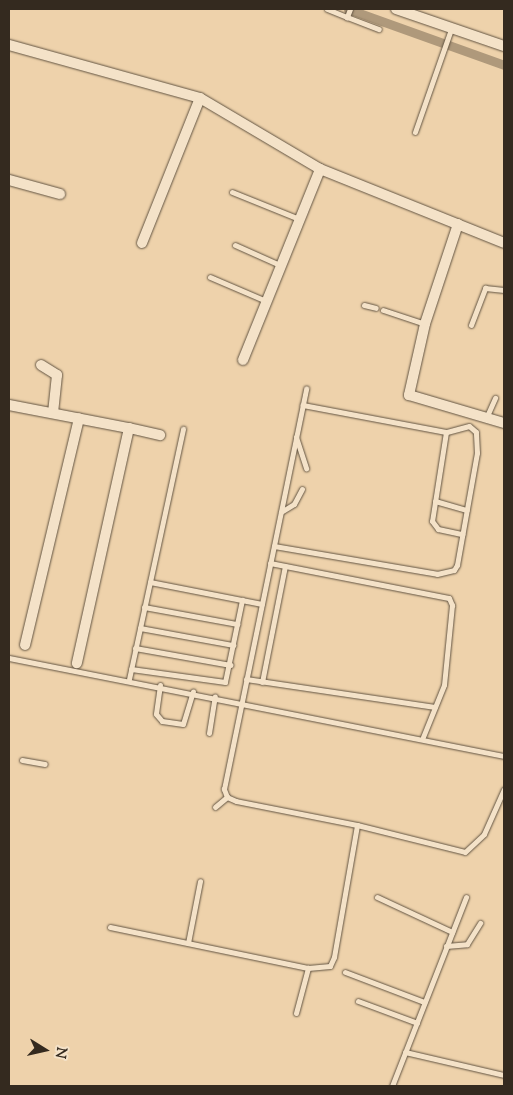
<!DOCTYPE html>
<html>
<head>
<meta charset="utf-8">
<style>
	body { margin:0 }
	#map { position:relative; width:513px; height:1095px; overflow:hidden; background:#eed2ab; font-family:"Sorts Mill Goudy",serif }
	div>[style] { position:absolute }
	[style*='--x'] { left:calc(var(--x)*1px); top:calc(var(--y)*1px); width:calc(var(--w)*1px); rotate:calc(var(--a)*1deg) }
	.canal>* { height:9px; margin:-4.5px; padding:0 4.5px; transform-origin:4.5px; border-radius:4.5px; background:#af997b }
	.roads { filter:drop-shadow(0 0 1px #625442) drop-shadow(0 0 1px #625442) }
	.lane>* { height:5px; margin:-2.5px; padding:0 2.5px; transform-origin:2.5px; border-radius:2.5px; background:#f4e2c8 }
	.street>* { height:10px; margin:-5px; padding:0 5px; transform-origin:5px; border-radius:5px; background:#f4e2c8 }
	span { translate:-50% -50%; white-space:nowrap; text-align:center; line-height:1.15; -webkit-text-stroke:4px #f4e2c8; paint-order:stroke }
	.frame { position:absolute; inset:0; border:10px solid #342a1f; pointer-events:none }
	.north { position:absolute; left:20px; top:1025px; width:50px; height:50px; -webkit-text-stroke:4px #f4e2c8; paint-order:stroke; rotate:100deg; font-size:14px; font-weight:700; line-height:20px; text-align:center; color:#342a1f }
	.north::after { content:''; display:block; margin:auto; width:18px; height:22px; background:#342a1f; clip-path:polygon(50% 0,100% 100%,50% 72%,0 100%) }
</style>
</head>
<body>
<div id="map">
	<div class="canal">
		<i style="--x:348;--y:9;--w:166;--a:19.7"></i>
	</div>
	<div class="roads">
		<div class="lane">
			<i style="--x:327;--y:9;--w:22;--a:22"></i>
			<i style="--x:350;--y:9;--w:9;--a:111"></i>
			<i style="--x:347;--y:17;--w:34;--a:21"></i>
			<i style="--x:415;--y:132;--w:109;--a:-70.7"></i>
			<i style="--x:232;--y:192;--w:72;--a:21.9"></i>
			<i style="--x:235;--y:245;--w:49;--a:24"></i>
			<i style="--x:210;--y:277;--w:61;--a:23.2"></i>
			<i style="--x:364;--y:305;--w:12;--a:14"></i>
			<i style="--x:383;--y:310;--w:44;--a:18.4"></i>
			<i style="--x:471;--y:325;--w:40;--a:-69"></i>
			<i style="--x:485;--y:288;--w:19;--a:6"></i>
			<i style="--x:487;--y:416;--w:20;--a:-66"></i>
			<i style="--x:446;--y:432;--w:90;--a:98.9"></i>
			<i style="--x:432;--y:521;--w:10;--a:53"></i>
			<i style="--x:438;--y:529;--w:25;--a:12"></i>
			<i style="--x:296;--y:437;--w:33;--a:72"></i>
			<i style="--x:435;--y:501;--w:33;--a:16"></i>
			<i style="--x:281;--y:512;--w:15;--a:-32"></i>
			<i style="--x:294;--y:504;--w:17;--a:-62"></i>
			<i style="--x:274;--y:546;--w:165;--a:9.7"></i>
			<i style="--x:437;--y:574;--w:17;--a:-13"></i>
			<i style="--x:454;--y:570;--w:6;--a:-59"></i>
			<i style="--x:457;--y:565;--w:114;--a:-79.9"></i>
			<i style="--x:477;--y:453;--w:21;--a:-93"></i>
			<i style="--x:476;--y:432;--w:9;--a:-139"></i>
			<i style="--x:469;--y:426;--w:24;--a:165"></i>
			<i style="--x:446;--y:432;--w:146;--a:-169.3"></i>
			<i style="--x:270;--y:563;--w:182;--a:11.1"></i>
			<i style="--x:449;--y:598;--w:8;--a:67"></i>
			<i style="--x:452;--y:605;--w:80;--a:95.7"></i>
			<i style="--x:444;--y:685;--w:56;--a:112"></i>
			<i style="--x:150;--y:582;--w:114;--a:11.1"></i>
			<i style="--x:144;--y:607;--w:95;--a:10.4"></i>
			<i style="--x:140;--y:628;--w:95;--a:10.4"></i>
			<i style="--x:135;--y:648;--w:97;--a:10.1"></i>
			<i style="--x:9;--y:658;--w:505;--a:11.2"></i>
			<i style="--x:131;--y:669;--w:95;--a:7.9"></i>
			<i style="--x:225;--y:682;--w:84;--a:-78.3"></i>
			<i style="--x:129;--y:679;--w:256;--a:-77.8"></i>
			<i style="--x:246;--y:679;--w:191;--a:8.4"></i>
			<i style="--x:262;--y:682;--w:118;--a:-78.8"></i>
			<i style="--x:160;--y:685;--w:29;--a:98"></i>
			<i style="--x:156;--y:714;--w:9;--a:49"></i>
			<i style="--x:162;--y:721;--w:21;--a:8"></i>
			<i style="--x:183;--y:724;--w:34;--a:-73"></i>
			<i style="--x:209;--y:733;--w:37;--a:-81"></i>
			<i style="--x:22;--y:760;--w:23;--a:10"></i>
			<i style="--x:215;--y:807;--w:16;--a:-40"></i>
			<i style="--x:357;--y:825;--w:111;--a:14"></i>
			<i style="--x:465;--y:852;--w:26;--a:-43"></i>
			<i style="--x:484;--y:834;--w:49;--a:-66"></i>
			<i style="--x:377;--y:897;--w:83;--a:25"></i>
			<i style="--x:110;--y:927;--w:202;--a:11.7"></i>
			<i style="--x:308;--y:968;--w:22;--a:-5"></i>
			<i style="--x:330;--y:966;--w:10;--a:-66"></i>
			<i style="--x:334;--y:957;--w:134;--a:-80.1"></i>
			<i style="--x:357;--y:825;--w:123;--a:-168.8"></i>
			<i style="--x:236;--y:801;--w:10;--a:-156"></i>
			<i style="--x:227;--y:797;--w:9;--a:-111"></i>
			<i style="--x:224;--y:789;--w:409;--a:-78.4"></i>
			<i style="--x:188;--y:943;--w:63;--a:-79"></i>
			<i style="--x:446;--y:946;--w:21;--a:-5"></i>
			<i style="--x:467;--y:944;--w:25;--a:-58"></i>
			<i style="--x:345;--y:972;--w:85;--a:20.8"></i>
			<i style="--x:358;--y:1001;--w:63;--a:20.4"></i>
			<i style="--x:296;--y:1013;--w:47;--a:-75.1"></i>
			<i style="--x:405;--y:1052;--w:102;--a:13.1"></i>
			<i style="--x:392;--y:1086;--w:203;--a:-68.6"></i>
		</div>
		<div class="street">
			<i style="--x:396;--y:9;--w:114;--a:18.9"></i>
			<i style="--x:9;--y:45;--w:198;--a:15.5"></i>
			<i style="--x:200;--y:98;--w:139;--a:30.6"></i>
			<i style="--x:320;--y:169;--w:198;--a:21.9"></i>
			<i style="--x:9;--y:180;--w:53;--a:15.4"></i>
			<i style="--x:458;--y:224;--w:105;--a:108.3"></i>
			<i style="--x:425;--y:324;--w:73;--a:102.7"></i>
			<i style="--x:409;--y:395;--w:99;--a:16.4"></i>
			<i style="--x:142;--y:243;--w:156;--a:-68.2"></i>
			<i style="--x:243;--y:360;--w:206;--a:-68"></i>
			<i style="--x:41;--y:365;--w:19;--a:32"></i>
			<i style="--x:57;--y:375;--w:38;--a:96"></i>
			<i style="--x:9;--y:405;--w:122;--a:10.9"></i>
			<i style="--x:129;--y:428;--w:241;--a:102.5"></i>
			<i style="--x:129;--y:428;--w:32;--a:13"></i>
			<i style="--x:25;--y:645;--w:233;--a:-76.6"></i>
		</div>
	</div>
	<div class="frame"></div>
	<div class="north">N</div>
</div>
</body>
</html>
